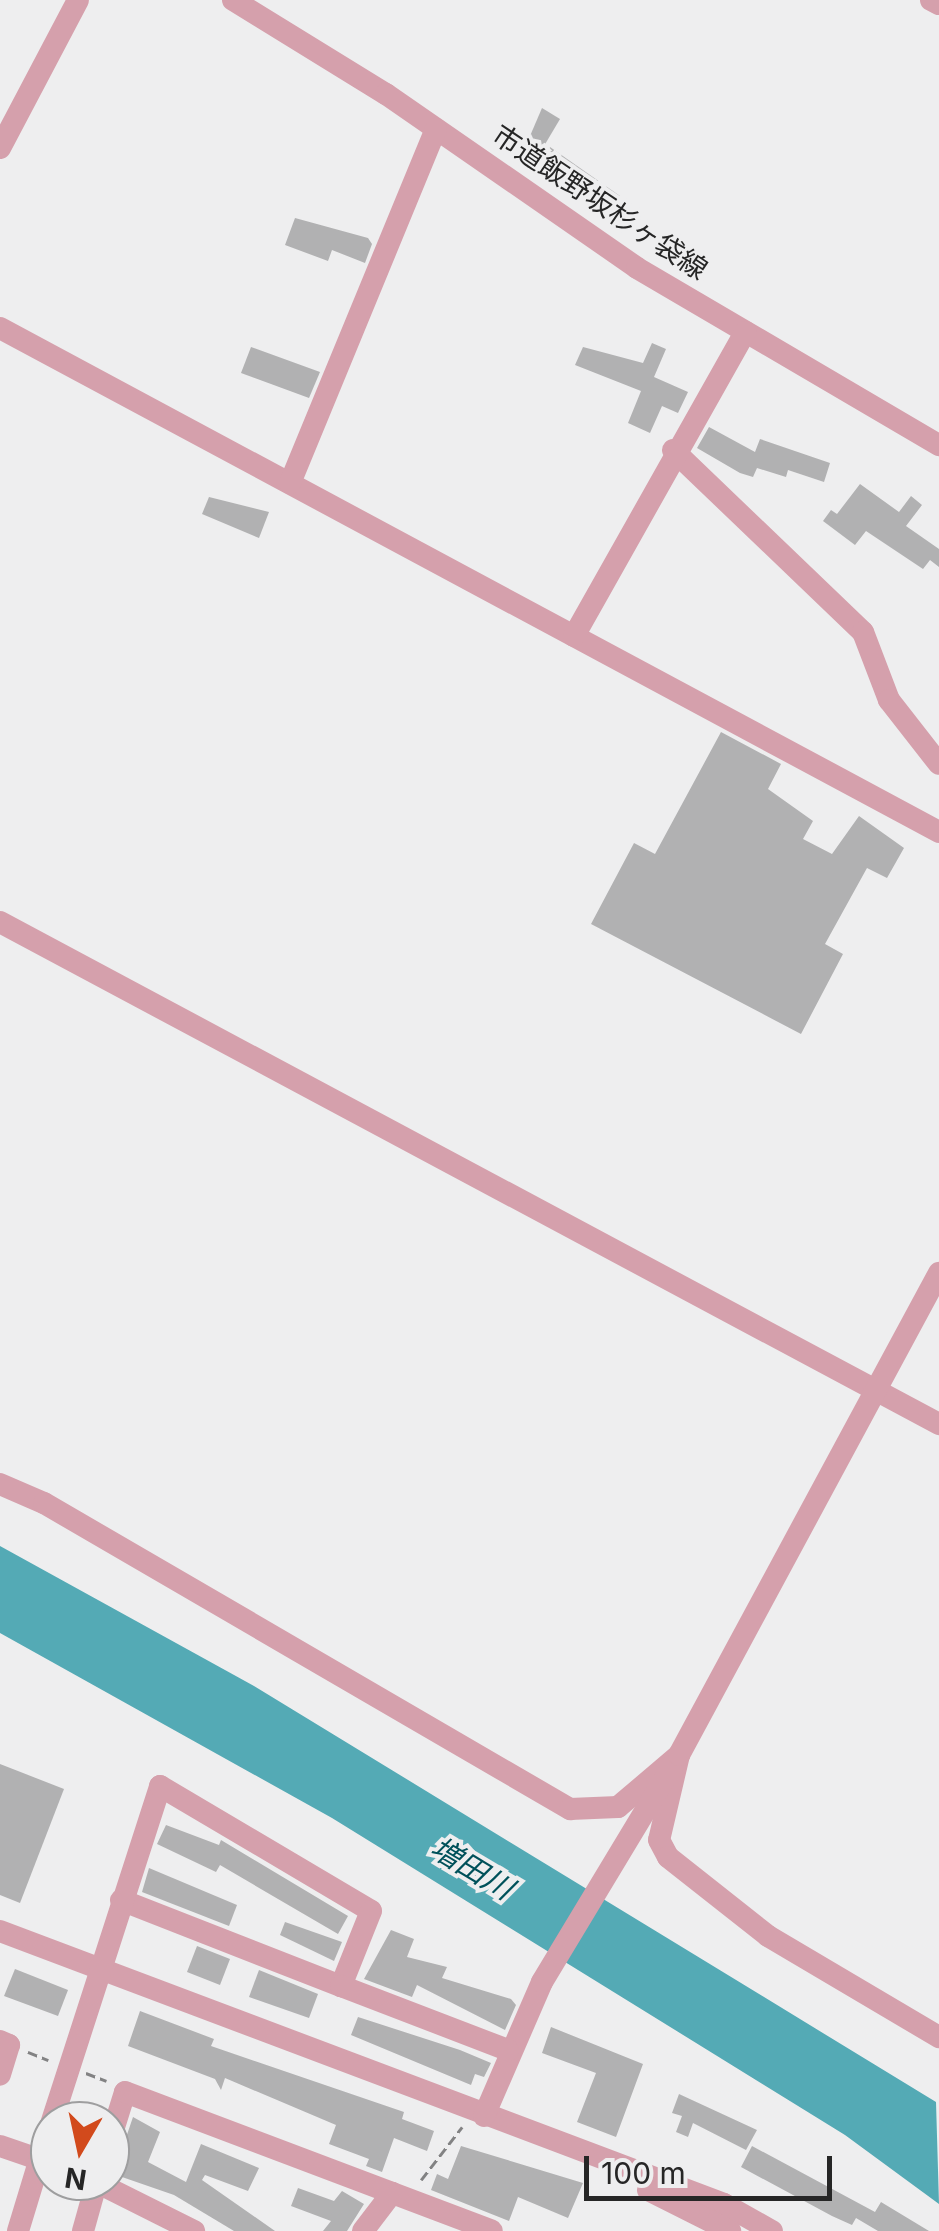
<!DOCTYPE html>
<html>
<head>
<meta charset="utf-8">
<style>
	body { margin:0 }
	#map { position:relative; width:939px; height:2231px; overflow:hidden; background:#eeeeef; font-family:Inter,"Noto Sans JP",sans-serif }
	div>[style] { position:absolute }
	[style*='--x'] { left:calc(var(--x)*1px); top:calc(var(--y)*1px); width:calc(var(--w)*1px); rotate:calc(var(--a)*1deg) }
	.water>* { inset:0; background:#54aab5 }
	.building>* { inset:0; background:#b1b1b2 }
	.path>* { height:2.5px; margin-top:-1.25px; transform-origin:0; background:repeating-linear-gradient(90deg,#828283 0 10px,transparent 0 15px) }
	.minor>* { height:22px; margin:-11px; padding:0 11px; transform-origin:11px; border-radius:11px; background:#d5a0ac }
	span { translate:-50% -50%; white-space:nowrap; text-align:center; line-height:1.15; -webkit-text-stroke:8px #eeeeef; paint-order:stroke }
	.street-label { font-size:28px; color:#262626 }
	.water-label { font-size:30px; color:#00515a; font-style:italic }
	.north { position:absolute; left:30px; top:2101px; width:100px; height:100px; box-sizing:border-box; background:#eeeeef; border:2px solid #9e9e9f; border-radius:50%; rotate:189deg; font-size:28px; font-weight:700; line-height:40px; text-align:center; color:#262626 }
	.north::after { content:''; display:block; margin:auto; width:35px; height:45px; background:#d24a1c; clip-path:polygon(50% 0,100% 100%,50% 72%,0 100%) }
	.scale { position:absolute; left:584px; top:2156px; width:248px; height:45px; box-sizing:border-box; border:5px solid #262626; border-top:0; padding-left:12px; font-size:30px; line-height:35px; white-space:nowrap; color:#262626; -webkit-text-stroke:8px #eeeeef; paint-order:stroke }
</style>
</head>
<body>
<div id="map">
	<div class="water">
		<i style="clip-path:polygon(0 1546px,254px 1686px,936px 2102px,939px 2204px,845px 2135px,332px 1818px,0 1633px)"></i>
	</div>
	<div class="building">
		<i style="clip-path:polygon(542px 108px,560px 119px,541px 151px,527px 143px)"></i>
		<i style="clip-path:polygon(550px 147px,620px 196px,611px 207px,604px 213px,544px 171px)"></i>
		<i style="clip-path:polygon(295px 218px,368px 238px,372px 244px,365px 263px,332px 250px,328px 261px,285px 245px)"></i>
		<i style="clip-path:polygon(652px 343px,666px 349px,654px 377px,688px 392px,678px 413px,662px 406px,650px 433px,628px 423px,641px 391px,575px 365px,583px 347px,643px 363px)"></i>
		<i style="clip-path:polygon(251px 347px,320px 372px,309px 398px,241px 373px)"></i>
		<i style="clip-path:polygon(709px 427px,755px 452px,760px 439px,830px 463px,824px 482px,788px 470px,786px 477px,757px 468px,753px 477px,740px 473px,697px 448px)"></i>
		<i style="clip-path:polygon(860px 484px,899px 512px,911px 496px,922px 505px,906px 526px,939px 549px,939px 567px,930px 560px,923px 569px,866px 531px,855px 545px,823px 521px,831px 510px,837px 514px)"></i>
		<i style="clip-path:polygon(209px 497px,269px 512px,259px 538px,202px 514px)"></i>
		<i style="clip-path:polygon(721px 732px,781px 764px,768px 789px,813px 821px,803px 839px,832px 854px,859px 816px,904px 848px,887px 878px,867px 868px,825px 944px,843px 954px,801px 1034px,591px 924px,634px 843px,655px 854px)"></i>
		<i style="clip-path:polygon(0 1764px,64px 1789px,20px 1903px,0 1895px)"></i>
		<i style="clip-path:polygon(166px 1825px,219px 1845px,221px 1840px,348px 1916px,338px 1934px,220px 1865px,216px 1872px,157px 1844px)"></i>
		<i style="clip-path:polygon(149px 1868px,237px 1905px,229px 1926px,142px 1892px)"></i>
		<i style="clip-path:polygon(285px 1922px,342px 1942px,334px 1961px,280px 1935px)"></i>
		<i style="clip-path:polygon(391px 1930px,414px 1939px,407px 1957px,447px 1967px,442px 1978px,511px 1999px,516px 2005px,505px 2030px,417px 1985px,412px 1997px,364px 1979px)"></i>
		<i style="clip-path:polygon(197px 1946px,230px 1959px,220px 1985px,187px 1972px)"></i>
		<i style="clip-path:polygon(15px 1969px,68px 1990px,58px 2016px,4px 1996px)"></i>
		<i style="clip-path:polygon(259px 1970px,318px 1994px,309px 2018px,249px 1997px)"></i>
		<i style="clip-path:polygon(140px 2011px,214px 2039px,211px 2046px,404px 2112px,402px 2119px,434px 2131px,427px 2151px,394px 2138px,382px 2172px,366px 2166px,369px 2159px,329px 2144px,336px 2125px,225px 2078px,221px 2090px,215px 2079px,128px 2046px)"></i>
		<i style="clip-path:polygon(358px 2017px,460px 2050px,491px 2063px,484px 2077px,475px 2074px,471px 2085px,351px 2035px)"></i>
		<i style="clip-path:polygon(551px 2027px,643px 2064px,616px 2137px,577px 2122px,596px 2073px,542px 2053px)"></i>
		<i style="clip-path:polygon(679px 2094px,757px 2130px,746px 2150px,693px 2123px,688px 2137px,676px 2132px,682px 2116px,672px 2113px)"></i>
		<i style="clip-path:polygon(133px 2117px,160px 2132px,148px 2162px,186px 2182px,201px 2144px,259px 2168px,248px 2191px,205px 2175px,202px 2180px,275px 2231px,234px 2231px,174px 2195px,122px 2177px,124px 2171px,116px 2167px)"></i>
		<i style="clip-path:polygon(461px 2146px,583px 2183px,568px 2218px,518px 2197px,509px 2221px,431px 2190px,437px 2174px,448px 2179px)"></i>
		<i style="clip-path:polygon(752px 2146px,875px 2212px,881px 2202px,929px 2231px,878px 2231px,856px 2218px,852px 2225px,832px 2216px,741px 2167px)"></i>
		<i style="clip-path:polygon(298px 2188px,334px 2201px,342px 2191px,364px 2204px,347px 2231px,323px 2231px,331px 2221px,291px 2206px)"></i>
	</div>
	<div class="path">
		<i style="--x:28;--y:2052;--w:22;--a:22"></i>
		<i style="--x:86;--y:2073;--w:22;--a:21"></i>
		<i style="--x:421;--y:2180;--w:67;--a:-52.3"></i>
		<i style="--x:55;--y:2181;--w:22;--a:22"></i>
	</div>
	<div class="minor">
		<i style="--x:233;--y:0;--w:180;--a:31.6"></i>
		<i style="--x:386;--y:94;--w:305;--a:34.7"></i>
		<i style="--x:637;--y:268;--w:350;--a:30.4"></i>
		<i style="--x:931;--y:0;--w:9;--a:27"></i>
		<i style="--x:0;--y:148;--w:167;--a:-62.2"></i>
		<i style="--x:0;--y:328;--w:1066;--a:28.22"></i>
		<i style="--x:673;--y:450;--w:263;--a:43.8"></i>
		<i style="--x:863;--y:632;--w:73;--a:69.1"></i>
		<i style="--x:889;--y:700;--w:81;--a:52"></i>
		<i style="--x:290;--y:483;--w:383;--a:-67.6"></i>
		<i style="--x:574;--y:636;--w:349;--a:-60.6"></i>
		<i style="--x:0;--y:922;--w:1065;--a:28.13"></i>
		<i style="--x:0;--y:1484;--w:48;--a:23.4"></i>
		<i style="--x:44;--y:1503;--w:609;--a:30.19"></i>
		<i style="--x:570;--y:1809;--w:48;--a:-2.4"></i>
		<i style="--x:618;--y:1807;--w:80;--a:-40.4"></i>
		<i style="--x:679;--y:1755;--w:87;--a:103.2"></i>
		<i style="--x:659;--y:1840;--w:19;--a:62"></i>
		<i style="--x:668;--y:1857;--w:127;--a:38.3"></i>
		<i style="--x:768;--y:1936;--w:199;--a:30.6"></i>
		<i style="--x:121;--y:1900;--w:236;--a:21.4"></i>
		<i style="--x:0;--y:1931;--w:774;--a:20.66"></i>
		<i style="--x:724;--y:2204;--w:55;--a:29.4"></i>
		<i style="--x:0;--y:2041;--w:10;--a:24"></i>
		<i style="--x:9;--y:2045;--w:31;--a:107"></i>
		<i style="--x:484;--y:2116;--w:146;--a:-66.6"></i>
		<i style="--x:542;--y:1982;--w:265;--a:-58.9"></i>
		<i style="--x:679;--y:1755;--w:548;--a:-61.66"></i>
		<i style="--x:52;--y:2121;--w:352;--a:-72.1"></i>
		<i style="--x:160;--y:1786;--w:245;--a:30.6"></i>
		<i style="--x:371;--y:1911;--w:81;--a:111.8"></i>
		<i style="--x:341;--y:1986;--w:179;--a:21"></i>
		<i style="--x:110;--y:2140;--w:50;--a:-72.6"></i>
		<i style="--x:125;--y:2092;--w:392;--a:20.7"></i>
		<i style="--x:0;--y:2146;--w:53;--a:18.8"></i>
		<i style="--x:94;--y:2181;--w:112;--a:26.6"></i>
		<i style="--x:648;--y:2190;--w:92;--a:26.6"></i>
		<i style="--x:18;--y:2231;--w:110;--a:-73.1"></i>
		<i style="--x:83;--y:2231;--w:52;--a:-74.4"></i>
		<i style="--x:363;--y:2231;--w:48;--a:-52.7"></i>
	</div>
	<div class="street-label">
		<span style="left:600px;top:202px;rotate:34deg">市道飯野坂杉ヶ袋線</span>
	</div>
	<div class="water-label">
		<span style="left:472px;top:1868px;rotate:31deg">増田川</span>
	</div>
	<div class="north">N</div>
	<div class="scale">100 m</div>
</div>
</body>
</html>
